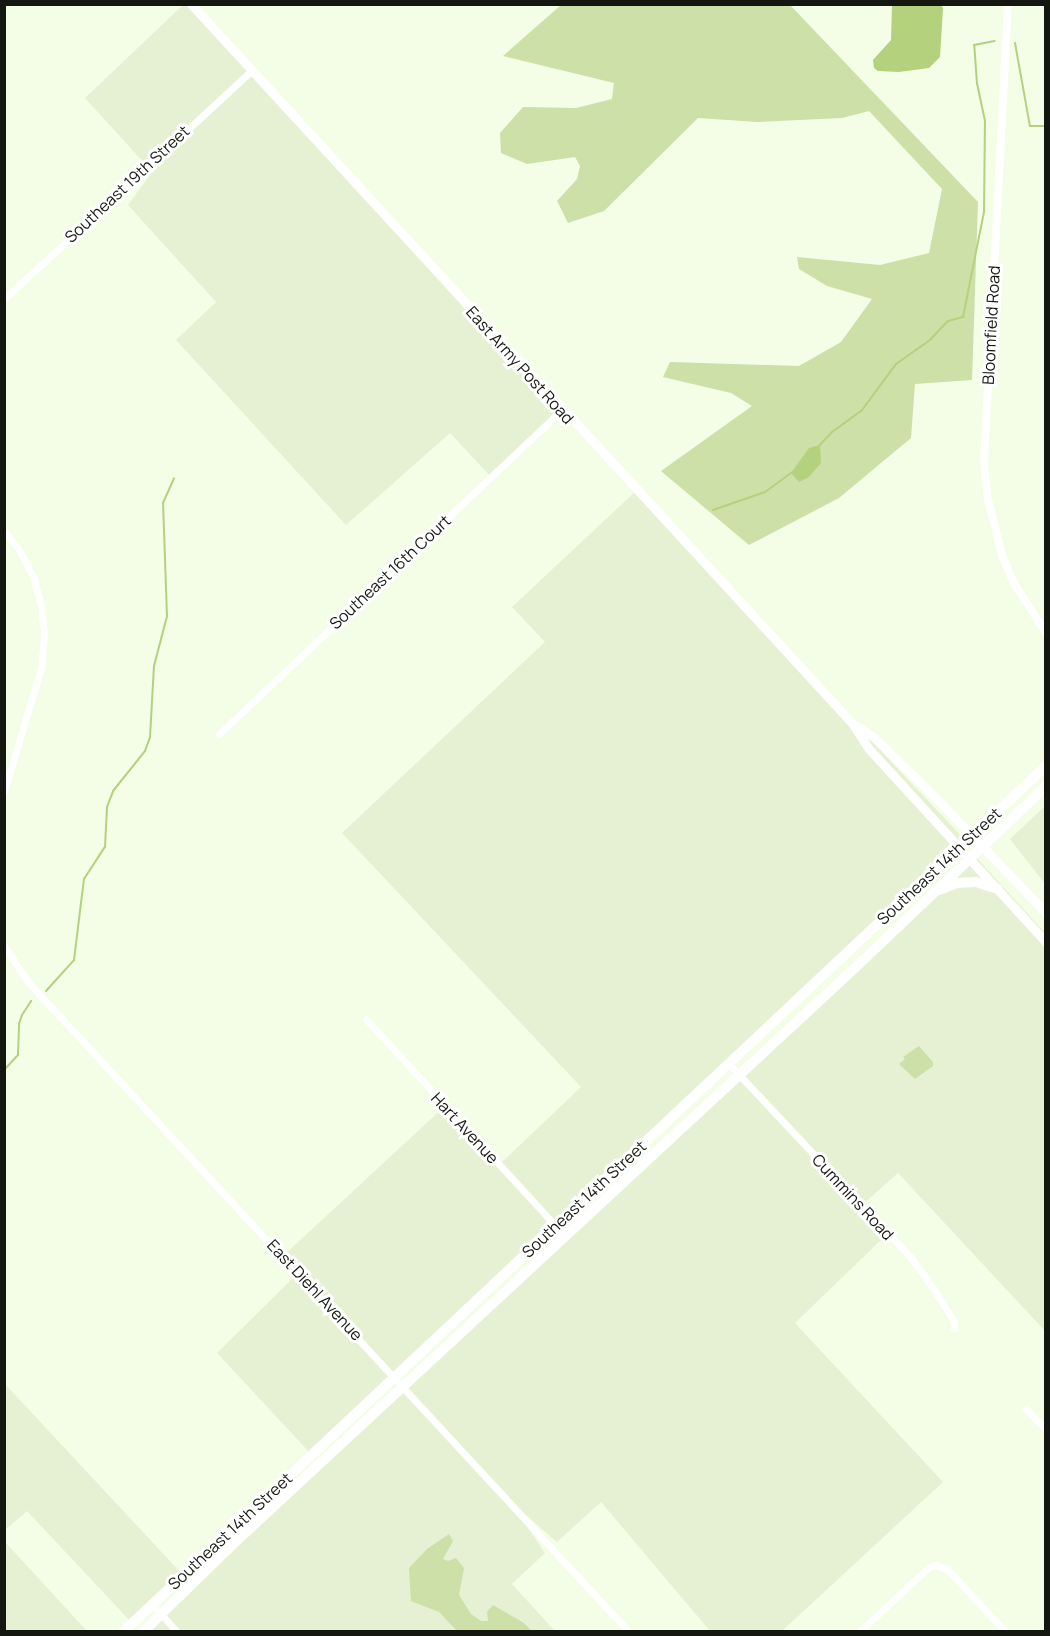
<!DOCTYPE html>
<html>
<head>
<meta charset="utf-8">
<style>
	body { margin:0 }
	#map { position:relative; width:1050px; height:1636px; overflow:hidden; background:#f4fde6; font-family:Manrope,sans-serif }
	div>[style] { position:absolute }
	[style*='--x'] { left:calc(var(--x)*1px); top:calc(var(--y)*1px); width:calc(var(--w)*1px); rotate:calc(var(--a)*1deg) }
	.built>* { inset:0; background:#e6f1d3 }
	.green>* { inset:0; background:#cce0a8 }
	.water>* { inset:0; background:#b4d17d }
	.stream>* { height:2px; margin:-1px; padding:0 1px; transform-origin:1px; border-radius:1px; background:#b4d17d }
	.minor>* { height:7px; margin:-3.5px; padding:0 3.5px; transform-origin:3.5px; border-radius:3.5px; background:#fff }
	.tertiary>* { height:8px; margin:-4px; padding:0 4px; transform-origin:4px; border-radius:4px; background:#fff }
	.secondary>* { height:9px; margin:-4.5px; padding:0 4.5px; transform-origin:4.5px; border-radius:4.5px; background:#fff }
	.primary>* { height:10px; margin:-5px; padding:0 5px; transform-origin:5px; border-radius:5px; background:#fff }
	span { translate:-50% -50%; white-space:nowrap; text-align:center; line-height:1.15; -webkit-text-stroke:6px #fff; paint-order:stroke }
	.street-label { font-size:16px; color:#14170f }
	.frame { position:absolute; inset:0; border:6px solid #14170f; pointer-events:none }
</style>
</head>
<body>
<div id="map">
	<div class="built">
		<i style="clip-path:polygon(183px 5px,191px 5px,562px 410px,491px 477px,450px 433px,346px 525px,176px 340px,216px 302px,128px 205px,179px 135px,146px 165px,85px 98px)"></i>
		<i style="clip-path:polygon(636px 491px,966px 841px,312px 1455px,217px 1353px,298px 1273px,283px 1256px,445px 1106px,499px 1165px,581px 1087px,342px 833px,545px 642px,512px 607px)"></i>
		<i style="clip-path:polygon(1045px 806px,1045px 884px,1010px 839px)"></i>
		<i style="clip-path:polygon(977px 858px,1045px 933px,1045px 1331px,898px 1173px,862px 1205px,838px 1182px,881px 1240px,795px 1323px,943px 1482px,782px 1631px,710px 1631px,601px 1502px,557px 1542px,510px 1501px,545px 1553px,512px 1584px,555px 1631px,143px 1632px)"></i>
		<i style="clip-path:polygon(4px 1383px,183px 1575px,132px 1623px,27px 1511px,5px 1530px)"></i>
		<i style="clip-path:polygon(5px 1542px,87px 1631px,5px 1631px)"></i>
	</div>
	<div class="green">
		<i style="clip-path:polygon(561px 5px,790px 5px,978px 202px,972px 380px,915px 384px,911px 438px,839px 498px,749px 545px,661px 471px,752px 406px,731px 393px,663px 377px,670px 362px,799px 366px,841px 342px,872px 299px,827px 286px,799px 269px,797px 257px,880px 265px,929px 253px,942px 189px,869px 111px,842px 118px,757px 122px,698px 118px,604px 211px,568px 223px,557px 201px,577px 179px,580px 166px,575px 157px,527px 164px,501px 153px,500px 133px,523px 107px,576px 108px,612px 99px,614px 83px,503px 56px)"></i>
		<i style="clip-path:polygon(919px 1046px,933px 1062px,933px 1066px,915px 1079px,899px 1064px,905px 1059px,903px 1057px)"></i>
		<i style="clip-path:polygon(449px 1534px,453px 1541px,443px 1559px,448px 1561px,456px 1558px,464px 1568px,459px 1595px,471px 1614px,481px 1621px,488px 1621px,487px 1612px,493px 1605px,524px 1623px,532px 1631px,457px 1631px,439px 1612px,411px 1601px,409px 1568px,427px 1549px)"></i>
	</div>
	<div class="water">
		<i style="clip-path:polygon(892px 5px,941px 5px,943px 8px,940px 57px,929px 68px,899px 72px,878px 71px,874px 68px,873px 60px,891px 40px)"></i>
		<i style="clip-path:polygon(820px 445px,821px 463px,809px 477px,799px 482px,791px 473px,809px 448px)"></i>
	</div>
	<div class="stream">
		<i style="--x:1015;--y:43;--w:84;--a:79.8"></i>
		<i style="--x:1030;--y:126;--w:16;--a:0"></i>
		<i style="--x:818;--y:447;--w:21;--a:-47"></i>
		<i style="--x:832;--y:432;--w:37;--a:-36"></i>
		<i style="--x:862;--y:410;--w:57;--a:-53.5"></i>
		<i style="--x:896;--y:364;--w:42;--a:-35.2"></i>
		<i style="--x:930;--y:340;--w:26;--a:-47"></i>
		<i style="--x:948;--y:321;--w:16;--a:-15"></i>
		<i style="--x:963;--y:317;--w:107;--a:-78.7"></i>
		<i style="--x:984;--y:212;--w:91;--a:-89.4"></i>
		<i style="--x:985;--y:121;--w:38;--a:-102"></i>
		<i style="--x:977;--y:84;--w:39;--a:-94"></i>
		<i style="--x:974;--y:45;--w:21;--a:-11"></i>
		<i style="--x:713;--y:510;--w:55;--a:-19.1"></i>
		<i style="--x:765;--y:492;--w:34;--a:-36"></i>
		<i style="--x:46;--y:991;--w:42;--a:-47.9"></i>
		<i style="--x:74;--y:960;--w:82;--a:-83"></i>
		<i style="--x:84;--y:879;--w:38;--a:-57"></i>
		<i style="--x:105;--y:847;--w:40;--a:-87.1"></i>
		<i style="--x:107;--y:807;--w:17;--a:-69"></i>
		<i style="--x:113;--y:791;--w:51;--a:-51.3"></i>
		<i style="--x:145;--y:751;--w:15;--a:-70"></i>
		<i style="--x:150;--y:737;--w:71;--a:-86.8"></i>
		<i style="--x:154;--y:666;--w:52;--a:-75.4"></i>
		<i style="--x:167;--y:616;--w:113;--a:-92"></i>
		<i style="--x:163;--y:503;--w:27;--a:-66"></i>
		<i style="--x:4;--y:1070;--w:21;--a:-47"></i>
		<i style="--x:18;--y:1055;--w:31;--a:-88"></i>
		<i style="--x:19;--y:1024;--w:9;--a:-72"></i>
		<i style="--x:22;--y:1015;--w:17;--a:-57"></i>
	</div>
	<div class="minor">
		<i style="--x:4;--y:299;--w:336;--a:-42.7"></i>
		<i style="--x:4;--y:531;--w:22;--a:51"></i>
		<i style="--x:18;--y:548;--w:32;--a:62"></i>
		<i style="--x:33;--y:576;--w:30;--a:75"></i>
		<i style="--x:41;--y:605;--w:31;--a:84"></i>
		<i style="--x:44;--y:636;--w:32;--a:95"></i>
		<i style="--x:41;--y:668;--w:128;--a:106.7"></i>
		<i style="--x:219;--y:734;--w:472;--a:-43.4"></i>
		<i style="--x:4;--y:946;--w:43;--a:56.3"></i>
		<i style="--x:28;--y:982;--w:885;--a:47.24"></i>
		<i style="--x:366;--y:1019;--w:294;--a:47.5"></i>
		<i style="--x:729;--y:1064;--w:267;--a:46.8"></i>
		<i style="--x:912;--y:1259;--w:36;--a:54"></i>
		<i style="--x:933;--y:1288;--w:40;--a:58"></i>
		<i style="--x:954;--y:1322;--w:6;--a:90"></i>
		<i style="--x:1026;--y:1409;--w:29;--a:46"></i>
		<i style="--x:152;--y:1604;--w:38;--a:48"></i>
		<i style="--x:859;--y:1632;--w:96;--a:-42.9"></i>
		<i style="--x:929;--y:1567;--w:7;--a:-16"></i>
		<i style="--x:936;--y:1565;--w:12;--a:20"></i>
		<i style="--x:947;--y:1569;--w:86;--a:46.9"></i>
	</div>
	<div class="tertiary">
		<i style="--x:1008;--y:4;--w:461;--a:93"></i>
		<i style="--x:984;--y:464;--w:31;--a:84"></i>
		<i style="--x:987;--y:495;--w:62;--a:76"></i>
		<i style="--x:1002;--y:555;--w:30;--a:67"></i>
		<i style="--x:1014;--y:583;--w:59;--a:57.4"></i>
	</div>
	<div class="secondary">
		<i style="--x:191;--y:4;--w:977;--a:47.41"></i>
		<i style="--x:852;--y:723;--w:31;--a:57"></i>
		<i style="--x:869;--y:749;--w:262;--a:47.5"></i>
		<i style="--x:857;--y:726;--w:23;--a:34"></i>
		<i style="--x:876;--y:739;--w:87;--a:44.5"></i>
		<i style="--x:938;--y:800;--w:156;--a:46.3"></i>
	</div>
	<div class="primary">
		<i style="--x:939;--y:890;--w:19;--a:-21"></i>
		<i style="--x:957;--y:883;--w:19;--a:-3"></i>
		<i style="--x:976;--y:882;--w:23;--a:18"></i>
		<i style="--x:123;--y:1632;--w:1266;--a:-43.18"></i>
		<i style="--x:143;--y:1632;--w:124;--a:-44.3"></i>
		<i style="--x:232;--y:1545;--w:851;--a:-42.81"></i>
		<i style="--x:856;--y:967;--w:262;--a:-43.6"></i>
	</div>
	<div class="street-label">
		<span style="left:127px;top:184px;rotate:-43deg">Southeast 19th Street</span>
		<span style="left:991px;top:325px;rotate:-87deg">Bloomfield Road</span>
		<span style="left:520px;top:365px;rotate:48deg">East Army Post Road</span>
		<span style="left:390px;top:572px;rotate:-43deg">Southeast 16th Court</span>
		<span style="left:939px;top:866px;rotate:-43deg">Southeast 14th Street</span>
		<span style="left:465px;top:1128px;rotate:47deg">Hart Avenue</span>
		<span style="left:853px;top:1197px;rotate:47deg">Cummins Road</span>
		<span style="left:584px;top:1199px;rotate:-43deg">Southeast 14th Street</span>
		<span style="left:315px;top:1290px;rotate:47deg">East Diehl Avenue</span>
		<span style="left:230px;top:1531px;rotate:-43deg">Southeast 14th Street</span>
	</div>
	<div class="frame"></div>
</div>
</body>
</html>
